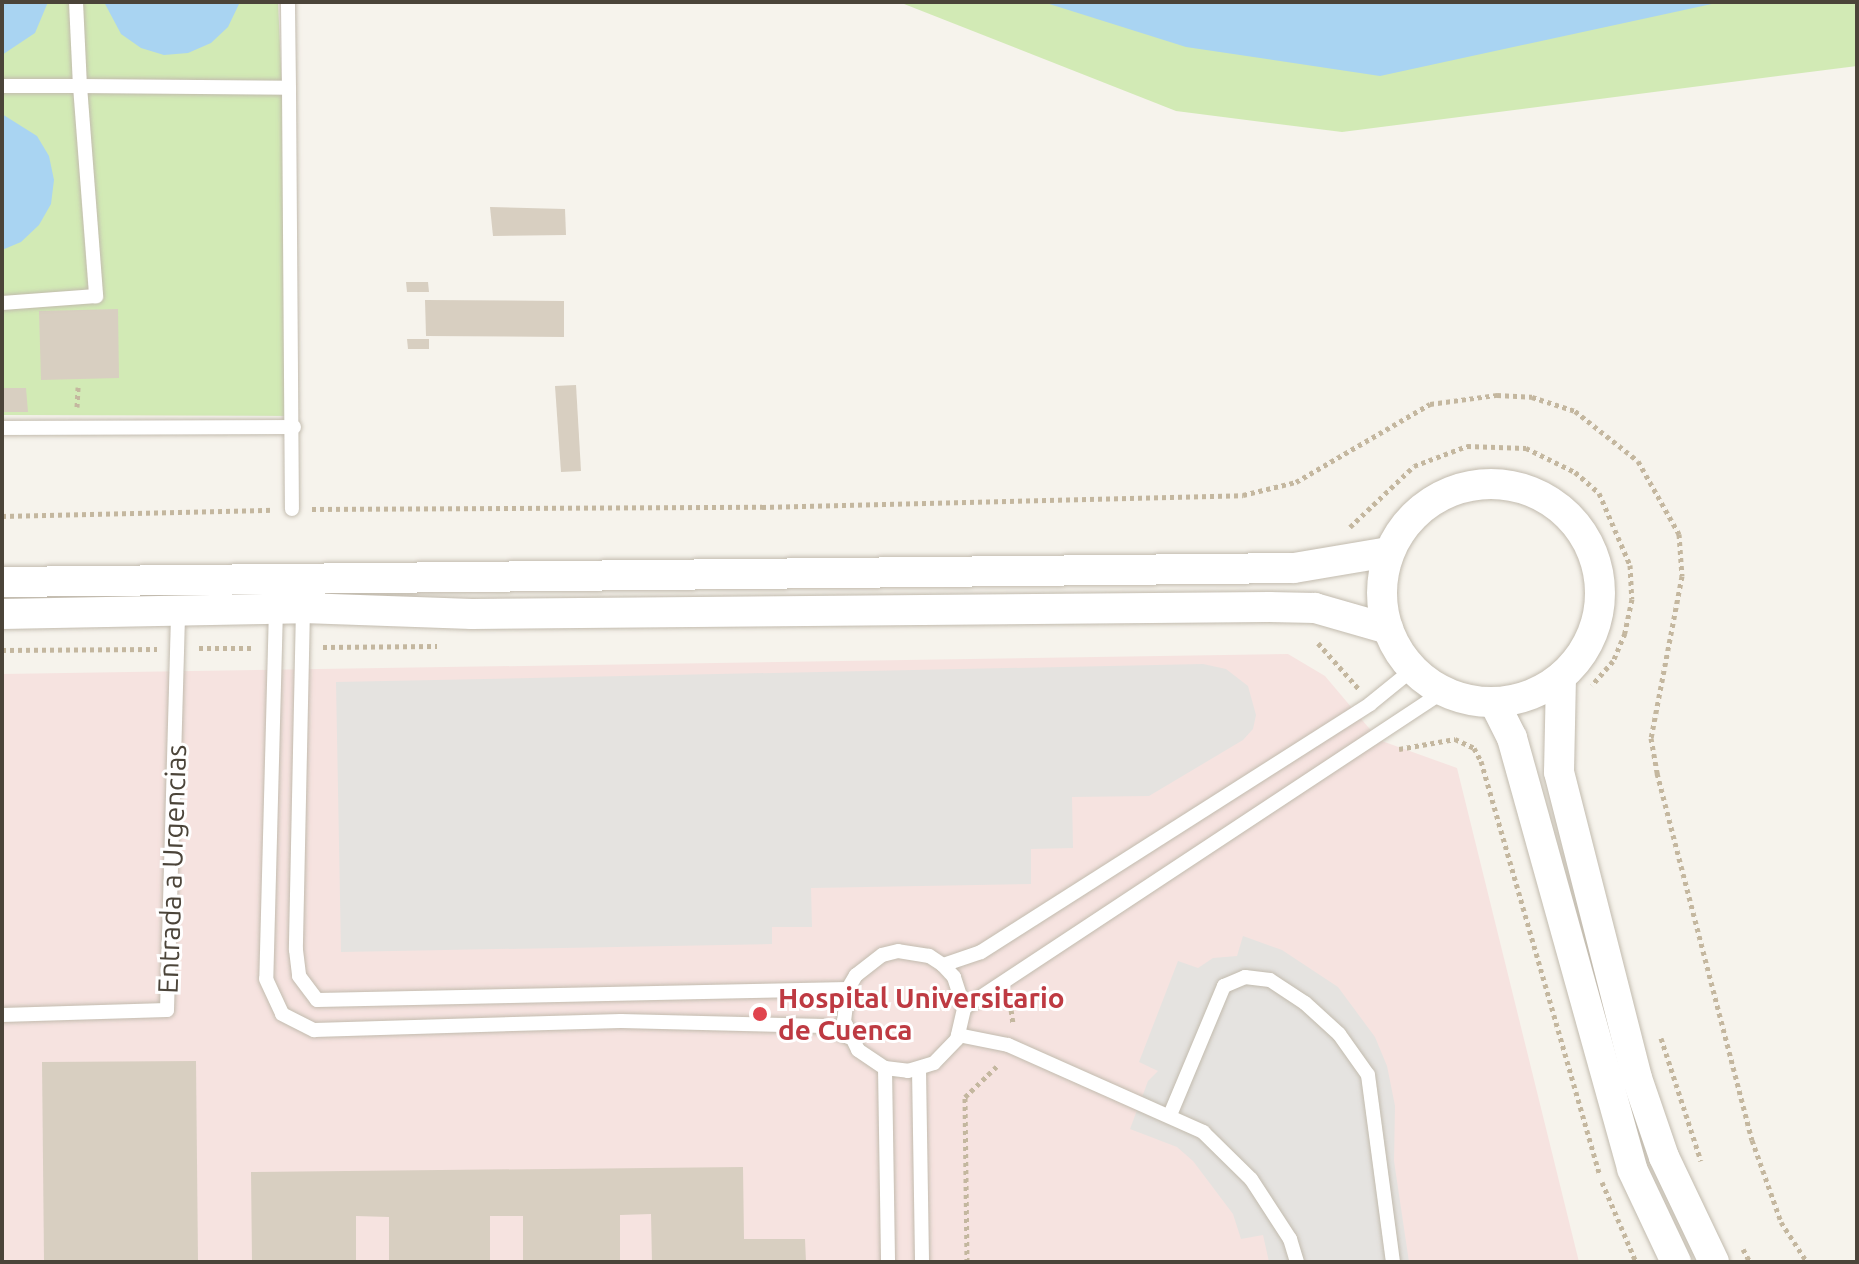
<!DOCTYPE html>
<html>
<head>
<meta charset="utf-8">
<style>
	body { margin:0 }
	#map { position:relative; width:1859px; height:1264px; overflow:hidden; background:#f6f3ec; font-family:Ubuntu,sans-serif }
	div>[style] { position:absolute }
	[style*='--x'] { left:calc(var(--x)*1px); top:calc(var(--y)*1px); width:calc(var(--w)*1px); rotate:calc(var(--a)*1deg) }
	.medical>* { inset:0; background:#f6e3e0 }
	.green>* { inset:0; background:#d2eab5 }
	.parking>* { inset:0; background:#e5e3e0 }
	.water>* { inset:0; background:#a9d4f2 }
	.building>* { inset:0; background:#d8cfc1 }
	.path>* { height:5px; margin-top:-2.5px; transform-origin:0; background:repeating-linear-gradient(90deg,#c4b79f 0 4px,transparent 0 8px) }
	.roads { filter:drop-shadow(0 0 2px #c2bbae) drop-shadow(0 0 2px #c2bbae) }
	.lane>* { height:14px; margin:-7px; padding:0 7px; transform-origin:7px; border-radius:7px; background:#fff }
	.street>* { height:30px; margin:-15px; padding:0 15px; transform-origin:15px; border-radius:15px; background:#fff }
	.street>.ring { margin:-15px; padding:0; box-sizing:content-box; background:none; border:30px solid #fff; border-radius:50% }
	.dots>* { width:22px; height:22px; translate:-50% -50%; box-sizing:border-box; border:4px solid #fff; border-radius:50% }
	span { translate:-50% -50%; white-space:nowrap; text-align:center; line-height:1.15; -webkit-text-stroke:6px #fff; paint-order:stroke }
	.street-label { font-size:28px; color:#4b4439 }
	.health-label { font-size:28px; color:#be3a42; font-weight:700 }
	.left { translate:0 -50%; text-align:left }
	.frame { position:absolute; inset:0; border:4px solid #4b4439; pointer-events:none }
</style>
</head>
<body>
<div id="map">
	<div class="medical">
		<i style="clip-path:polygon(1288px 654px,1325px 676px,1379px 740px,1457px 768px,1579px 1262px,2px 1262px,2px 674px)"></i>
	</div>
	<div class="green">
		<i style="clip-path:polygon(2px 2px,278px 2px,297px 416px,2px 415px)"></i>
		<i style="clip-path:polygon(899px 2px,1857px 2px,1857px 66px,1342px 132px,1176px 111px)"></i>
	</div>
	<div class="parking">
		<i style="clip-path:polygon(1203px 664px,1226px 669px,1248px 686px,1256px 715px,1253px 729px,1243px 740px,1149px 796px,1072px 797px,1073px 848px,1031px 849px,1031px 884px,811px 888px,812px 927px,772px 927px,772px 944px,341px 952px,336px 682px)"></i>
		<i style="clip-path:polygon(1243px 936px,1282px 950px,1338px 987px,1375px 1037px,1387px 1066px,1395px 1106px,1394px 1161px,1409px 1262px,1269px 1262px,1263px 1235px,1241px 1239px,1233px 1214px,1193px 1161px,1177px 1147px,1130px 1129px,1148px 1081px,1158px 1071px,1139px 1062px,1178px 961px,1198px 968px,1213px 958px,1237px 956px)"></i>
	</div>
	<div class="water">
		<i style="clip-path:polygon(2px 2px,48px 2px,35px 33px,2px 55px)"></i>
		<i style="clip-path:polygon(104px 2px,240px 2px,228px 27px,211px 43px,188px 53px,164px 55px,141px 48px,121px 34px)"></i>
		<i style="clip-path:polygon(1043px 2px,1721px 2px,1380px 76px,1186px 47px)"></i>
		<i style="clip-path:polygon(2px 114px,37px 136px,49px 156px,54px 180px,51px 204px,39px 225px,21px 242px,2px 250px)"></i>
	</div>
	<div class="building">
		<i style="clip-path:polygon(490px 207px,565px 209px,566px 235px,493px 236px)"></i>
		<i style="clip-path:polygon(406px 282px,428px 282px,429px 292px,407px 292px)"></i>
		<i style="clip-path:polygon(425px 300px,564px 301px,564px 337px,426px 336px)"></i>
		<i style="clip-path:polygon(118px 309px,119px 378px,41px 380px,39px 311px)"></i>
		<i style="clip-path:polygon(407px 339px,429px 339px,429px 349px,408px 349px)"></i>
		<i style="clip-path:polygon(576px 385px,581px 471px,561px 472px,555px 386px)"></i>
		<i style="clip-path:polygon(2px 388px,26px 388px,28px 412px,2px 412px)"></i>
		<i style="clip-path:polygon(196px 1061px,198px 1262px,44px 1262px,42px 1062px)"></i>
		<i style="clip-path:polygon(743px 1167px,744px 1239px,805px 1239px,806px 1262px,652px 1262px,651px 1214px,620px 1215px,620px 1262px,523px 1262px,523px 1216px,490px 1216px,490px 1262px,389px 1262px,389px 1217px,356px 1216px,356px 1262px,252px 1262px,251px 1172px)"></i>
	</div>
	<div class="path">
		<i style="--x:77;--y:407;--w:20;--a:-87"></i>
		<i style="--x:312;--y:509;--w:450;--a:-0.3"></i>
		<i style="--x:762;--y:507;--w:481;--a:-1.4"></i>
		<i style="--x:1243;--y:495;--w:55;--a:-13.8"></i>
		<i style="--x:1296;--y:482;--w:155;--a:-30.2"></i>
		<i style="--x:1430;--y:404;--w:68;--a:-7.7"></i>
		<i style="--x:1497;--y:395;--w:35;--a:3"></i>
		<i style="--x:1532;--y:397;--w:45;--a:18"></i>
		<i style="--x:1575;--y:411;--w:80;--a:38.4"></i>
		<i style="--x:1638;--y:461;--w:84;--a:60.7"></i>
		<i style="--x:1679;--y:534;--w:42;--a:85.9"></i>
		<i style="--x:1682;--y:576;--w:165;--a:100.8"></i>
		<i style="--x:1651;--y:738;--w:36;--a:80"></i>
		<i style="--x:1657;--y:773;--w:379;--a:75.5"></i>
		<i style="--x:1752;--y:1140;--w:87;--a:70.5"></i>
		<i style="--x:1781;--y:1222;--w:48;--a:57"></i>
		<i style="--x:2;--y:516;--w:272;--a:-1.3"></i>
		<i style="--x:1350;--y:527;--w:88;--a:-43.6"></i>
		<i style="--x:1414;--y:466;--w:57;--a:-20.7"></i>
		<i style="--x:1467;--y:446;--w:59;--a:1.9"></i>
		<i style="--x:1526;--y:448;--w:55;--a:26.1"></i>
		<i style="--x:1575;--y:472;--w:32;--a:41"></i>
		<i style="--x:1599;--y:493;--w:78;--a:66.7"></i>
		<i style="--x:1630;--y:565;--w:34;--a:87"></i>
		<i style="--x:1632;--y:599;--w:35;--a:102"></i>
		<i style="--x:1625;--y:633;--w:30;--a:113"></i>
		<i style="--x:1613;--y:661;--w:32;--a:131"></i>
		<i style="--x:1318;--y:643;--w:62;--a:48.3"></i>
		<i style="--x:323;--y:647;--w:114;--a:-0.5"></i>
		<i style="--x:199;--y:648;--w:54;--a:0"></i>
		<i style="--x:2;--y:650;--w:155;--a:-0.4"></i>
		<i style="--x:1399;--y:749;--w:57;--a:-10.1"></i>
		<i style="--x:1455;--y:739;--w:21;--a:25"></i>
		<i style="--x:1474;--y:748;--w:15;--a:62"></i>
		<i style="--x:1481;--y:761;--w:429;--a:74"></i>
		<i style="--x:1010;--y:1002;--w:22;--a:82"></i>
		<i style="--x:1661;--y:1038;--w:129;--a:72"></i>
		<i style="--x:1602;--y:1182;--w:87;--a:67"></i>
		<i style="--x:1743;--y:1249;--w:15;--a:62"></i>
		<i style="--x:967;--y:1262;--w:165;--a:-90.7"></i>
		<i style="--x:965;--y:1097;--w:45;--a:-44.1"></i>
	</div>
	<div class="roads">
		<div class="lane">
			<i style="--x:76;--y:2;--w:84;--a:87.3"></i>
			<i style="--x:80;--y:86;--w:209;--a:0.5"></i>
			<i style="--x:289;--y:88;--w:86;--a:-90.7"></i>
			<i style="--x:2;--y:86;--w:78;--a:0"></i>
			<i style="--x:80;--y:86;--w:211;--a:85.6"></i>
			<i style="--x:96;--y:296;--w:94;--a:175.7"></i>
			<i style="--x:289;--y:88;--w:421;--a:89.6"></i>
			<i style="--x:2;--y:428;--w:292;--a:-0.2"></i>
			<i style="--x:276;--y:608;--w:371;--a:91.5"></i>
			<i style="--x:266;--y:979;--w:38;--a:65"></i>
			<i style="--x:282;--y:1014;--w:36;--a:27"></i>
			<i style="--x:314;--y:1030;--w:307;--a:-1.7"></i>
			<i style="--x:621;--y:1021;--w:203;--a:1.4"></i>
			<i style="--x:824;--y:1026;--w:27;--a:24"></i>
			<i style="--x:303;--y:608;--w:342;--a:91.2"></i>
			<i style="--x:296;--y:950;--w:26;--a:83"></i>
			<i style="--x:299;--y:976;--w:30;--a:53"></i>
			<i style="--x:317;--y:1000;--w:531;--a:-1.19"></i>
			<i style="--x:943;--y:965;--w:40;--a:-18.9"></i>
			<i style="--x:981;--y:952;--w:461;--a:-32.5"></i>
			<i style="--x:1370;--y:704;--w:55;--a:-39.1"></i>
			<i style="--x:964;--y:1008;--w:33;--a:-108"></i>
			<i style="--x:954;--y:977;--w:16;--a:-133"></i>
			<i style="--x:943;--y:965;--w:17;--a:-147"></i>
			<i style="--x:929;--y:956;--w:31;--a:-171"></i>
			<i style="--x:898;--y:951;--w:16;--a:166"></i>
			<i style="--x:882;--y:955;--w:33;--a:142"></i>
			<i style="--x:856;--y:975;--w:16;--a:120"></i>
			<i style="--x:848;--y:989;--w:32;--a:97"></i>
			<i style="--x:844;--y:1021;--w:32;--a:64"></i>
			<i style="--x:858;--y:1050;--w:32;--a:34"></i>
			<i style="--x:885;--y:1068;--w:23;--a:7"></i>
			<i style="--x:908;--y:1071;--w:27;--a:-17"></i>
			<i style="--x:934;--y:1063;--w:33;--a:-46"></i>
			<i style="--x:957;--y:1039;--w:32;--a:-77"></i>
			<i style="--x:964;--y:1008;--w:575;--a:-33.44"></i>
			<i style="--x:2;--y:1015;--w:165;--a:-1.7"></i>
			<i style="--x:167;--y:1010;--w:400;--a:-88.4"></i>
			<i style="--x:958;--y:1035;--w:51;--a:11.3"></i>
			<i style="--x:1008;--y:1045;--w:214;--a:24"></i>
			<i style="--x:1203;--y:1132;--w:67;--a:44.4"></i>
			<i style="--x:1251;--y:1179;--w:72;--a:57"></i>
			<i style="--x:1290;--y:1239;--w:24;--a:73"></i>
			<i style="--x:885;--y:1068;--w:194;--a:89.1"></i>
			<i style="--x:919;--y:1069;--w:193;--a:89.1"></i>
			<i style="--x:1170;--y:1115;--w:140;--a:-67.3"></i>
			<i style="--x:1224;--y:986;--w:23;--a:-23"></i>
			<i style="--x:1245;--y:977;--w:25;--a:7"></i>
			<i style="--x:1270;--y:980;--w:42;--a:33.3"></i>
			<i style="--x:1305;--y:1003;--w:46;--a:42.4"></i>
			<i style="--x:1339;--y:1034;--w:50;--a:54.7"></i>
			<i style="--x:1368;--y:1075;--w:189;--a:82.4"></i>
		</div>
		<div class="street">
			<i class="ring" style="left:1382px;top:484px;width:188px;height:188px"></i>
			<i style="--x:2;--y:582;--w:1292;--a:-0.62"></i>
			<i style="--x:1294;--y:568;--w:96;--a:-9.6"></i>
			<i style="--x:2;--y:614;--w:301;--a:-1.1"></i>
			<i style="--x:303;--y:608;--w:169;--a:2"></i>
			<i style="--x:472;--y:614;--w:797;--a:-0.5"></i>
			<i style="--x:1269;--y:607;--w:46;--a:1.2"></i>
			<i style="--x:1315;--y:608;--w:76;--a:16"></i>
			<i style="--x:1561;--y:677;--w:95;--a:91.2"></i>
			<i style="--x:1559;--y:772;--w:316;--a:75.7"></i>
			<i style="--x:1637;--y:1078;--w:83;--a:71.1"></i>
			<i style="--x:1664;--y:1157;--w:116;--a:64.5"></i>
			<i style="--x:1494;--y:702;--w:40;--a:63.4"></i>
			<i style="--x:1512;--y:738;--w:447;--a:74.4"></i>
			<i style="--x:1632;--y:1169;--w:103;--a:64.7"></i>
		</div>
	</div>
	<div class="dots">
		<i style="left:760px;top:1014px;background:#e0444e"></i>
	</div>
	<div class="street-label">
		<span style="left:172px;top:869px;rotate:-88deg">Entrada a Urgencias</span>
	</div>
	<div class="health-label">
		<span class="left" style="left:778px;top:1014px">Hospital Universitario<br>de Cuenca</span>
	</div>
	<div class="frame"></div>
</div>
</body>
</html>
